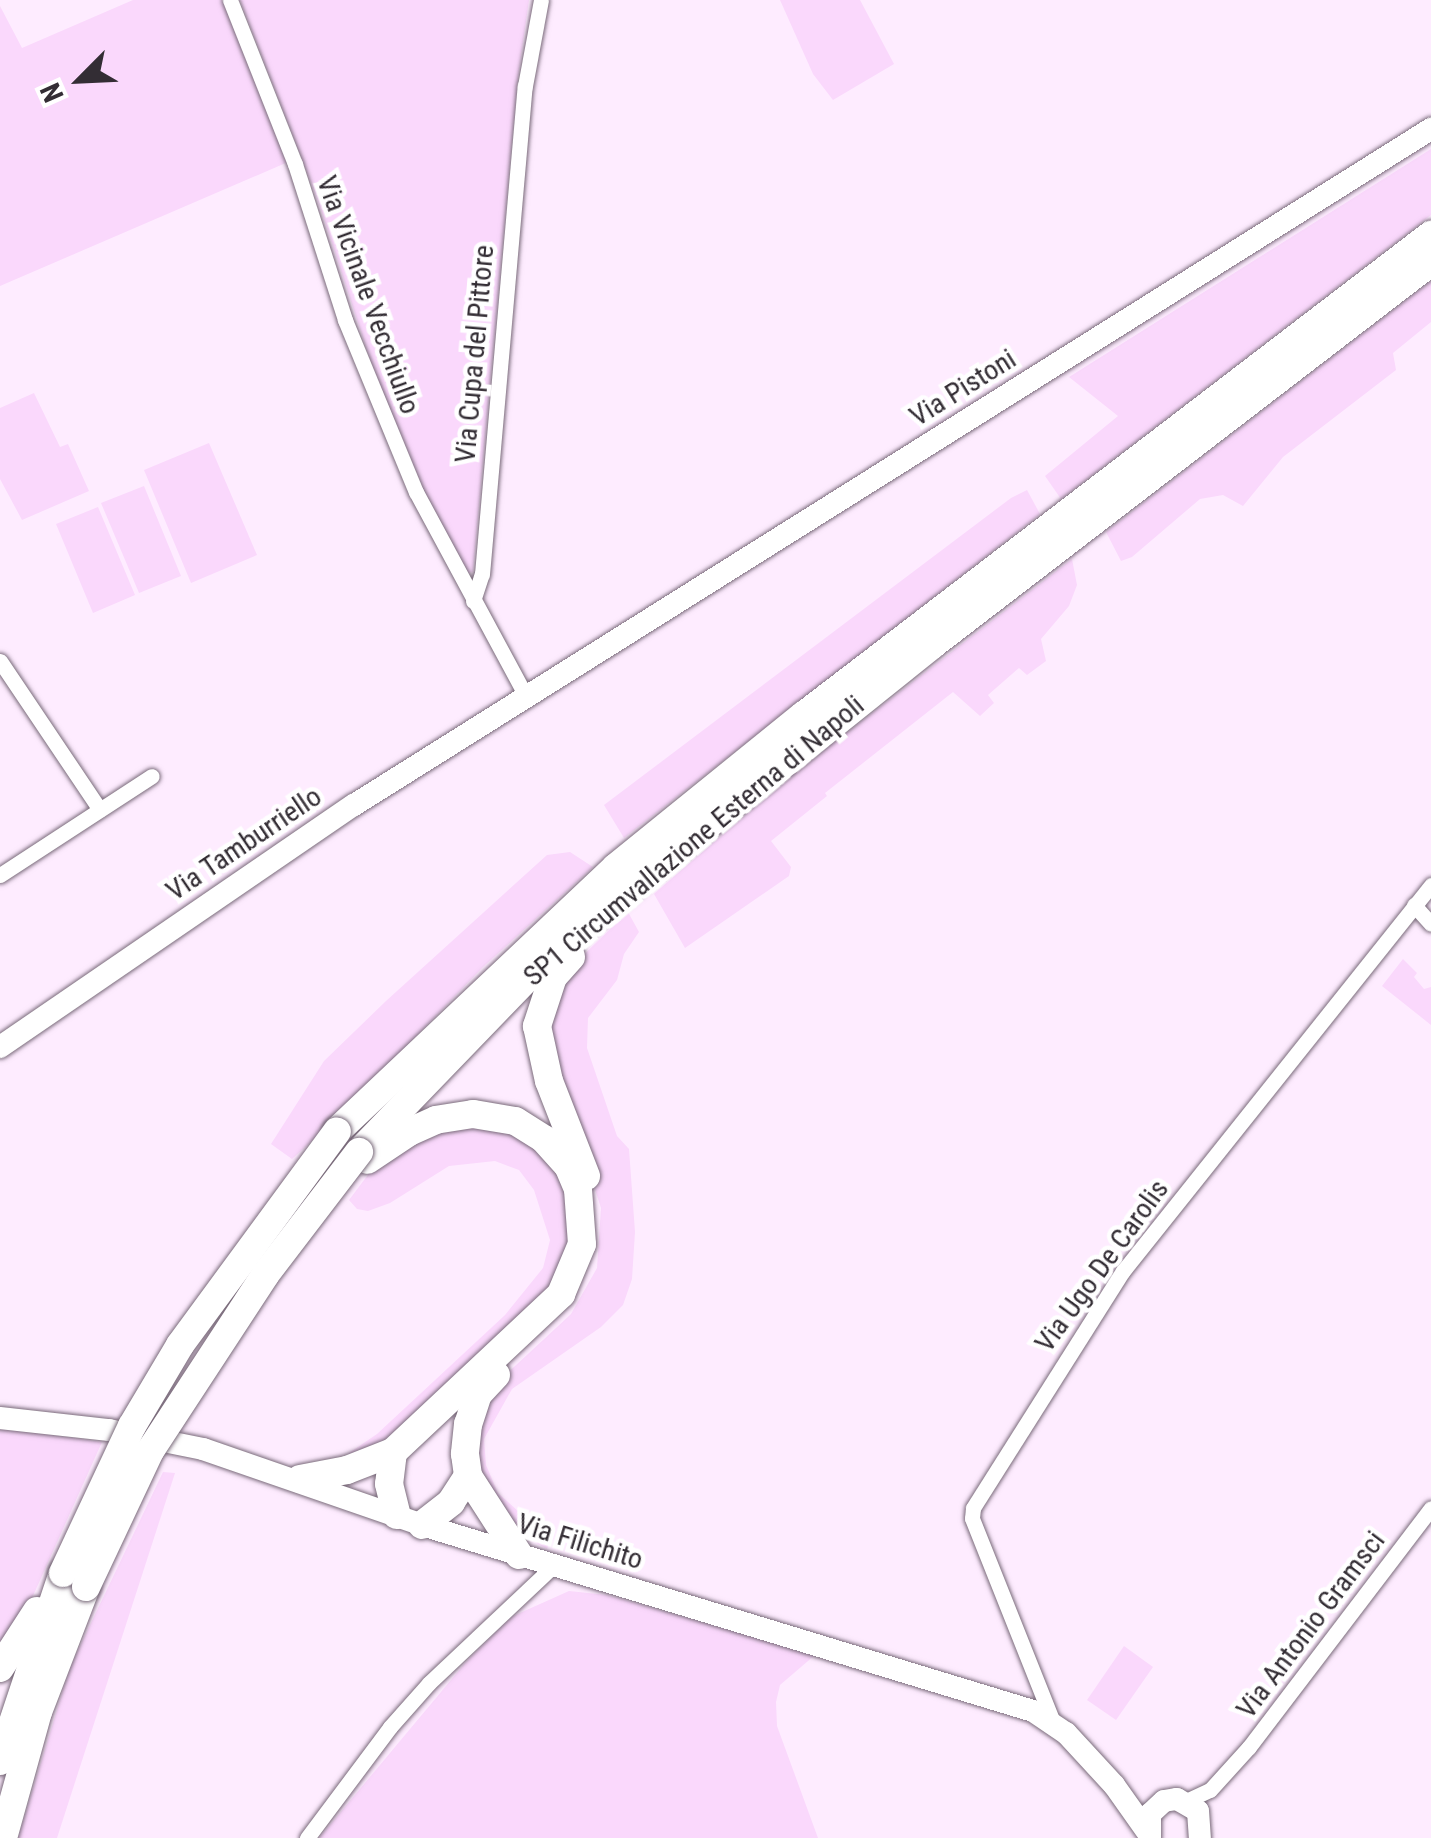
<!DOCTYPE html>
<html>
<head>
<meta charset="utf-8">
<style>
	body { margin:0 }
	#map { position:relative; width:1431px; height:1838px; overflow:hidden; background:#feecff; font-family:"Roboto Condensed",sans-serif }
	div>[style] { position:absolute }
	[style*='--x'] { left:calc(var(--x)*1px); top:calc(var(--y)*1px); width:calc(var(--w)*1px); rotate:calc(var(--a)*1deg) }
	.green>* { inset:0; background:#fad8fc }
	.roads { filter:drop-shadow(0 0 2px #796a7a) drop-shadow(0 0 2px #796a7a) }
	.street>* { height:15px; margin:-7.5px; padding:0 7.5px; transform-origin:7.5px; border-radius:7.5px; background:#fff }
	.secondary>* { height:22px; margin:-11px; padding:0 11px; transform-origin:11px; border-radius:11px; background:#fff }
	.highway>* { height:28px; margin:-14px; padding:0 14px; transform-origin:14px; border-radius:14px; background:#fff }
	.bridges { filter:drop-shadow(0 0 2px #796a7a) drop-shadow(0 0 2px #796a7a) }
	.highway-bridge>* { height:28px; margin:-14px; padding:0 14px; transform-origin:14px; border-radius:14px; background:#fff }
	span { translate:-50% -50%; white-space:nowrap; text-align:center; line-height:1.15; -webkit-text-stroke:9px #fff; paint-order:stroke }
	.street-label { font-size:28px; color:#332d34 }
	.north { position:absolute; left:30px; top:30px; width:100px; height:100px; -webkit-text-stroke:8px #fff; paint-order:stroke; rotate:246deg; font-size:28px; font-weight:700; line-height:40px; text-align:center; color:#332d34 }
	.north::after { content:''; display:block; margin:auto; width:35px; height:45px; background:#332d34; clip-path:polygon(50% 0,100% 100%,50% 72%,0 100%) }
</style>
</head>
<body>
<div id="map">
	<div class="green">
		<i style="clip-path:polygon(133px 0,222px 0,288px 162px,0 286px,0 6px,22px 48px)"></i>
		<i style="clip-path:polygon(240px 0,529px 0,517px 85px,473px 572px,468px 573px,439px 524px,382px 396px,317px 198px)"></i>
		<i style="clip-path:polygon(780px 0,860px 0,894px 64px,833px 100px,813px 74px)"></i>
		<i style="clip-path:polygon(1431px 149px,1431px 215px,1061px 499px,1045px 476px,1118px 416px,1069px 377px)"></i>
		<i style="clip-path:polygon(1431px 281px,1431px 322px,1393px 353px,1396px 370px,1283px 457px,1243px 506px,1223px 495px,1200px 499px,1132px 557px,1121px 561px,1106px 532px)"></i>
		<i style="clip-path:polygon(34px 393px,60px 447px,68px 444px,89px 491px,22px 520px,0 479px,0 408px)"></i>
		<i style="clip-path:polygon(209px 443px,257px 555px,191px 583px,144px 470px)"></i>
		<i style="clip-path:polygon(144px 486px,181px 576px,139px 593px,101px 503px)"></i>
		<i style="clip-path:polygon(1027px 490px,1040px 514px,624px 838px,604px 805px,1011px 498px)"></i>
		<i style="clip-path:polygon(98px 507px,135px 595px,93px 613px,56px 524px)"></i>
		<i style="clip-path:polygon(1072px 559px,1077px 585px,1069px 606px,1041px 639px,1046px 661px,1027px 675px,1019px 668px,988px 695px,994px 703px,980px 716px,953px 692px,825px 793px,827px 796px,771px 841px,791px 867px,789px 876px,685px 948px,654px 894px,788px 778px)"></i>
		<i style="clip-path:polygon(570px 852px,593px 867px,483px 967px,336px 1119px,292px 1159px,271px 1144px,324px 1061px,386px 1001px,547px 855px)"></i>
		<i style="clip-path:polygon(628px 912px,639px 932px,624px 954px,617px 980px,588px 1018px,587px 1048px,617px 1136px,629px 1149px,635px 1232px,632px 1279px,623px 1305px,601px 1327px,512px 1389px,484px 1439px,486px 1465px,498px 1493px,519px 1512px,555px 1528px,547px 1549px,513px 1530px,487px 1500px,472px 1436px,501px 1379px,571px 1314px,597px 1268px,601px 1208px,551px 1054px,552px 1006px,571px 967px)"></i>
		<i style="clip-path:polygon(1403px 959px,1417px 973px,1414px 977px,1424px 989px,1431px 987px,1431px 1025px,1382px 986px)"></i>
		<i style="clip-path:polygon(505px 1127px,546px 1153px,571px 1194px,575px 1241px,554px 1293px,388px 1445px,346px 1455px,377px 1434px,505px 1315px,543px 1268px,550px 1240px,534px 1190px,519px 1170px,495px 1161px,449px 1166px,390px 1203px,368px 1211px,357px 1209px,349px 1200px,385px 1152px,441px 1128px)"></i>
		<i style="clip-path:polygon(0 1428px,102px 1442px,28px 1607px,0 1653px)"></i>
		<i style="clip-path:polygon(163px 1472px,175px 1473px,57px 1838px,18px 1838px,70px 1667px)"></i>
		<i style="clip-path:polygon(569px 1591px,607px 1595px,815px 1655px,780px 1685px,776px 1702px,777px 1726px,818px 1838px,319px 1838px,466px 1662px,511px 1617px)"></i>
		<i style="clip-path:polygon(1124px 1646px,1153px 1667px,1116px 1720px,1087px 1700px)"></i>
	</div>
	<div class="roads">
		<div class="street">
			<i style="--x:230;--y:0;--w:176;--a:68.4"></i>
			<i style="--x:295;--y:164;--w:164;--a:72.2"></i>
			<i style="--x:345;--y:320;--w:186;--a:67.6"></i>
			<i style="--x:416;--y:492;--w:234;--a:61.7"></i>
			<i style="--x:473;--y:601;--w:28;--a:-72"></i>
			<i style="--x:482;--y:574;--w:490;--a:-85"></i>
			<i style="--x:525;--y:86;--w:87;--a:-79.5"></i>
			<i style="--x:0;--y:661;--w:179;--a:56.1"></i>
			<i style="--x:0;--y:875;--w:181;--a:-33.1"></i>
			<i style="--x:1414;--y:905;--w:25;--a:48"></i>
			<i style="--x:1053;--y:1722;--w:219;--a:-111.7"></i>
			<i style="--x:972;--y:1518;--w:10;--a:-84"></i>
			<i style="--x:973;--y:1508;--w:280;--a:-57.7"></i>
			<i style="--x:1123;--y:1271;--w:494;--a:-51.4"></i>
			<i style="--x:1186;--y:1801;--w:26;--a:-25"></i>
			<i style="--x:1210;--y:1790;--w:58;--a:-47.8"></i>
			<i style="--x:1249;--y:1747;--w:300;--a:-52.7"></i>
			<i style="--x:307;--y:1838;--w:139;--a:-53.2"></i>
			<i style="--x:390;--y:1727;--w:59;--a:-48.4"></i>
			<i style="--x:429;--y:1683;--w:172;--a:-43.3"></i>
		</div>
		<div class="secondary">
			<i style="--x:0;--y:1047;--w:429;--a:-34.4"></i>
			<i style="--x:354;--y:805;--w:1272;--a:-32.12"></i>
			<i style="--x:0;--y:1418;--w:110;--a:6.3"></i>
			<i style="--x:109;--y:1430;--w:96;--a:11.4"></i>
			<i style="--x:203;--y:1449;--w:232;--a:19.1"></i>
			<i style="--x:422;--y:1525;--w:639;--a:16.93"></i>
			<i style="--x:1033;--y:1711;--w:40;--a:34"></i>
			<i style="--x:1066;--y:1733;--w:71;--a:47.3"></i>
			<i style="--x:1114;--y:1785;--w:59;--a:54.7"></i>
			<i style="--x:1150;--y:1838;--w:24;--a:-90"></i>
			<i style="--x:1150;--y:1814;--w:19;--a:-43"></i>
			<i style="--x:1164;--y:1801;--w:13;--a:-9"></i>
			<i style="--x:1177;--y:1799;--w:24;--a:30"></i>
			<i style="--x:1198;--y:1811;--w:27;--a:86"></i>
		</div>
		<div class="highway">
			<i style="--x:571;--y:957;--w:27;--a:132"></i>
			<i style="--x:553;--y:977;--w:52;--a:108.1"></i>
			<i style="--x:537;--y:1026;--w:56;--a:77.7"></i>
			<i style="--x:549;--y:1081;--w:102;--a:68.7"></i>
			<i style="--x:337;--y:1131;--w:384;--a:-43.4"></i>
			<i style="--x:616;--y:867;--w:242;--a:-39"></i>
			<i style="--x:804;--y:715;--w:790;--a:-37.44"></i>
			<i style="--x:359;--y:1152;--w:245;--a:-46"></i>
			<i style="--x:529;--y:976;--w:101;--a:-42.2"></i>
			<i style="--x:604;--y:908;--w:420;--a:-38.7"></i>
			<i style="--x:932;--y:645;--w:629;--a:-37.51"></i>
			<i style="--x:496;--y:1375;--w:26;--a:133"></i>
			<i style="--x:478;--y:1394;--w:32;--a:108"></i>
			<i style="--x:468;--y:1424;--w:30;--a:96"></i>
			<i style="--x:465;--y:1454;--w:22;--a:82"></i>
			<i style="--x:468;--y:1476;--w:94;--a:57.2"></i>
			<i style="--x:393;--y:1452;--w:32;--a:97"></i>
			<i style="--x:389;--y:1484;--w:32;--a:76"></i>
			<i style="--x:300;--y:1479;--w:48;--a:-10.8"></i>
			<i style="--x:347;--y:1470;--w:49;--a:-21.4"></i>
			<i style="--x:393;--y:1452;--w:231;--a:-43.2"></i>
			<i style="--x:561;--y:1294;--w:54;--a:-67.2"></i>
			<i style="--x:582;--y:1244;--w:55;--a:-94.2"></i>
			<i style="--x:578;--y:1189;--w:25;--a:-113"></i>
			<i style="--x:568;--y:1166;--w:36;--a:-132"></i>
			<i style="--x:544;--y:1139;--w:34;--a:-148"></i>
			<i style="--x:515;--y:1121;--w:43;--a:-170.5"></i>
			<i style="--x:473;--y:1114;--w:37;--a:171"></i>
			<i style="--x:436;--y:1120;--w:30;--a:156"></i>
			<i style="--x:409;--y:1132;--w:50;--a:146.3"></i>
			<i style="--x:422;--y:1525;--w:37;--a:-38"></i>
			<i style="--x:451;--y:1502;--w:31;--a:-57"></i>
			<i style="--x:0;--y:1668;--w:68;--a:-57"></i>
			<i style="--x:0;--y:1761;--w:198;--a:-71.5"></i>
			<i style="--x:3;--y:1838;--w:131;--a:-74.5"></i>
			<i style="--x:38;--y:1712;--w:134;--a:-69"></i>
		</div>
	</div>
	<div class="bridges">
		<div class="highway-bridge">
			<i style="--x:63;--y:1573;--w:162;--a:-64.9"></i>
			<i style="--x:132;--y:1426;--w:94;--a:-59.3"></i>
			<i style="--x:180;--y:1345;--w:265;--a:-53.7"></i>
			<i style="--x:86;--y:1587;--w:150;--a:-64.8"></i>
			<i style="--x:150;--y:1451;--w:210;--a:-56.8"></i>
			<i style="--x:265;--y:1275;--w:155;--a:-52.6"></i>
		</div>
	</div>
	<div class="street-label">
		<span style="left:368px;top:295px;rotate:70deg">Via Vicinale Vecchiullo</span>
		<span style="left:475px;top:354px;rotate:-85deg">Via Cupa del Pittore</span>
		<span style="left:963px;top:388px;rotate:-32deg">Via Pistoni</span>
		<span style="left:694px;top:841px;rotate:-40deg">SP1 Circumvallazione Esterna di Napoli</span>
		<span style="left:244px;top:844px;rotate:-34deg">Via Tamburriello</span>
		<span style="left:1102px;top:1266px;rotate:-54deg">Via Ugo De Carolis</span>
		<span style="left:580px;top:1542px;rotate:17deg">Via Filichito</span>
		<span style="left:1311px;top:1625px;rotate:-53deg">Via Antonio Gramsci</span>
	</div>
	<div class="north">N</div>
</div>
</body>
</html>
